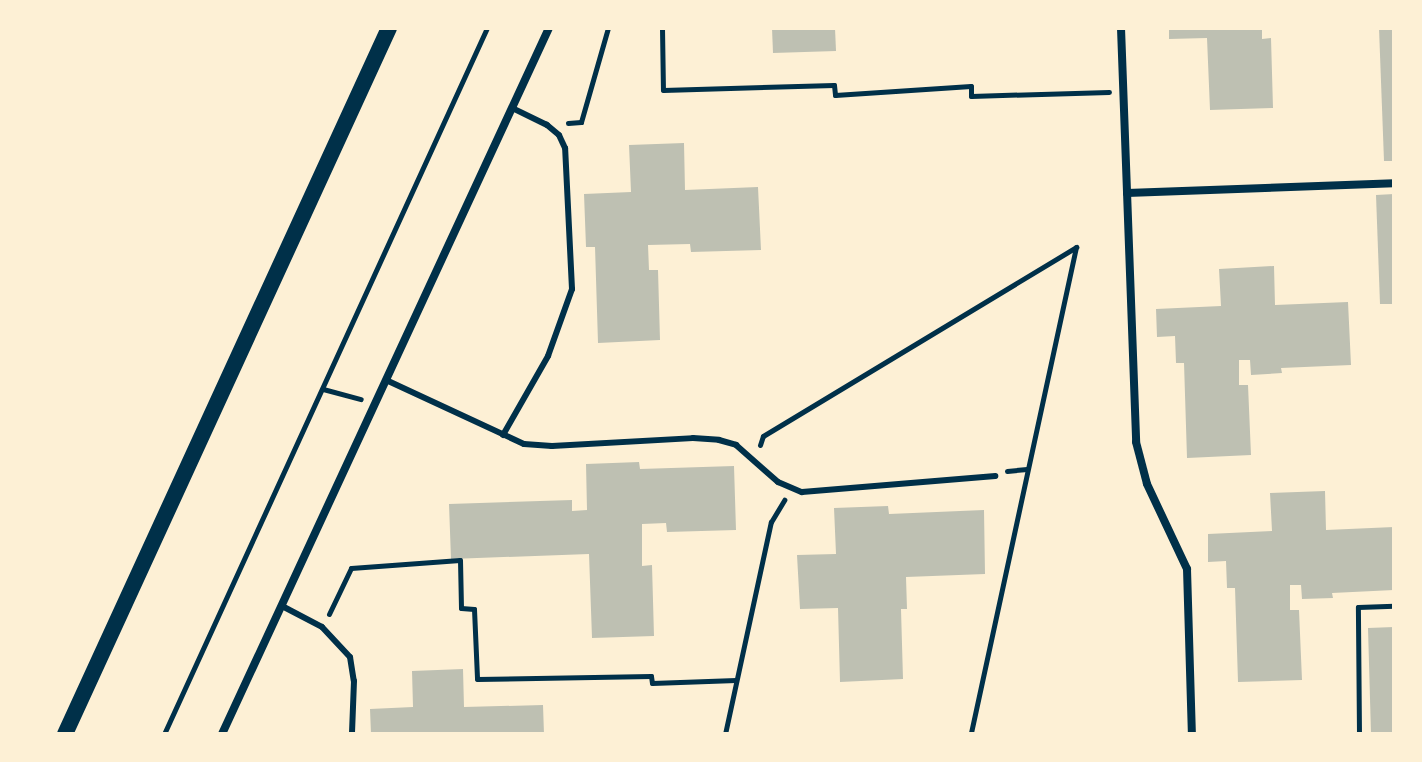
<!DOCTYPE html>
<html>
<head>
<meta charset="utf-8">
<style>
	body { margin:0 }
	#map { position:relative; width:1422px; height:762px; overflow:hidden; background:#fdf0d5; font-family:Montserrat,sans-serif }
	div>[style] { position:absolute }
	[style*='--x'] { left:calc(var(--x)*1px); top:calc(var(--y)*1px); width:calc(var(--w)*1px); rotate:calc(var(--a)*1deg) }
	.building>* { inset:0; background:#bec0b2 }
	.path>* { height:5px; margin:-2.5px; padding:0 2.5px; transform-origin:2.5px; border-radius:2.5px; background:#003049 }
	.service>* { height:6px; margin:-3px; padding:0 3px; transform-origin:3px; border-radius:3px; background:#003049 }
	.minor>* { height:8px; margin:-4px; padding:0 4px; transform-origin:4px; border-radius:4px; background:#003049 }
	.secondary>* { height:16px; margin:-8px; padding:0 8px; transform-origin:8px; border-radius:8px; background:#003049 }
	span { translate:-50% -50%; white-space:nowrap; text-align:center; line-height:1.15; -webkit-text-stroke:6px #fdf0d5; paint-order:stroke }
	.frame { position:absolute; inset:0; border:30px solid #fdf0d5; pointer-events:none }
</style>
</head>
<body>
<div id="map">
	<div class="building">
		<i style="clip-path:polygon(772px 28px,835px 28px,836px 51px,773px 53px)"></i>
		<i style="clip-path:polygon(1169px 28px,1262px 28px,1262px 39px,1271px 38px,1273px 108px,1210px 110px,1207px 38px,1169px 39px)"></i>
		<i style="clip-path:polygon(1379px 28px,1394px 28px,1394px 161px,1384px 161px)"></i>
		<i style="clip-path:polygon(684px 143px,685px 190px,758px 187px,761px 250px,691px 252px,690px 244px,648px 245px,649px 270px,658px 270px,660px 340px,598px 343px,595px 247px,586px 247px,584px 194px,631px 192px,629px 145px)"></i>
		<i style="clip-path:polygon(1394px 194px,1394px 304px,1380px 304px,1376px 195px)"></i>
		<i style="clip-path:polygon(1274px 266px,1275px 305px,1348px 302px,1351px 365px,1281px 368px,1282px 373px,1251px 375px,1250px 360px,1239px 360px,1239px 385px,1248px 385px,1251px 455px,1187px 458px,1184px 363px,1176px 363px,1175px 336px,1157px 337px,1156px 309px,1221px 306px,1219px 269px)"></i>
		<i style="clip-path:polygon(639px 462px,640px 469px,734px 466px,736px 530px,667px 532px,666px 523px,642px 524px,642px 566px,652px 565px,654px 636px,592px 638px,589px 554px,451px 559px,449px 504px,572px 500px,572px 511px,587px 510px,586px 464px)"></i>
		<i style="clip-path:polygon(1325px 491px,1326px 530px,1394px 527px,1394px 590px,1332px 593px,1333px 598px,1302px 599px,1301px 585px,1290px 585px,1290px 610px,1299px 610px,1302px 680px,1238px 682px,1235px 588px,1227px 588px,1226px 561px,1208px 562px,1208px 534px,1272px 531px,1270px 493px)"></i>
		<i style="clip-path:polygon(888px 506px,889px 514px,984px 510px,985px 574px,906px 577px,907px 609px,901px 609px,903px 679px,840px 682px,838px 608px,800px 609px,797px 555px,836px 554px,834px 508px)"></i>
		<i style="clip-path:polygon(1394px 627px,1394px 734px,1371px 734px,1368px 628px)"></i>
		<i style="clip-path:polygon(463px 669px,464px 707px,543px 705px,544px 734px,371px 734px,370px 709px,413px 707px,412px 671px)"></i>
	</div>
	<div class="path">
		<i style="--x:662;--y:28;--w:62;--a:89.1"></i>
		<i style="--x:663;--y:90;--w:171;--a:-1.7"></i>
		<i style="--x:834;--y:85;--w:10;--a:84"></i>
		<i style="--x:835;--y:95;--w:136;--a:-3.8"></i>
		<i style="--x:971;--y:86;--w:10;--a:90"></i>
		<i style="--x:971;--y:96;--w:138;--a:-1.7"></i>
		<i style="--x:568;--y:123;--w:13;--a:-4"></i>
		<i style="--x:581;--y:122;--w:98;--a:-74"></i>
		<i style="--x:323;--y:389;--w:39;--a:15"></i>
		<i style="--x:760;--y:445;--w:9;--a:-72"></i>
		<i style="--x:763;--y:436;--w:366;--a:-31.1"></i>
		<i style="--x:1076;--y:247;--w:498;--a:102.2"></i>
		<i style="--x:1007;--y:471;--w:20;--a:-6"></i>
		<i style="--x:329;--y:614;--w:51;--a:-64.4"></i>
		<i style="--x:351;--y:568;--w:109;--a:-4.2"></i>
		<i style="--x:460;--y:560;--w:48;--a:88.8"></i>
		<i style="--x:461;--y:608;--w:13;--a:4"></i>
		<i style="--x:474;--y:609;--w:70;--a:87.5"></i>
		<i style="--x:477;--y:679;--w:174;--a:-1"></i>
		<i style="--x:651;--y:676;--w:7;--a:82"></i>
		<i style="--x:652;--y:683;--w:84;--a:-2"></i>
		<i style="--x:164;--y:734;--w:776;--a:-65.42"></i>
		<i style="--x:725;--y:734;--w:217;--a:-77.8"></i>
		<i style="--x:771;--y:522;--w:26;--a:-59"></i>
		<i style="--x:1359;--y:734;--w:127;--a:-90.5"></i>
		<i style="--x:1358;--y:607;--w:36;--a:-2"></i>
	</div>
	<div class="service">
		<i style="--x:386;--y:380;--w:152;--a:24.9"></i>
		<i style="--x:524;--y:444;--w:28;--a:4"></i>
		<i style="--x:552;--y:446;--w:141;--a:-3.2"></i>
		<i style="--x:693;--y:438;--w:26;--a:4"></i>
		<i style="--x:719;--y:440;--w:18;--a:16"></i>
		<i style="--x:736;--y:445;--w:56;--a:41.4"></i>
		<i style="--x:778;--y:482;--w:26;--a:23"></i>
		<i style="--x:802;--y:492;--w:194;--a:-4.7"></i>
		<i style="--x:503;--y:435;--w:91;--a:-60.3"></i>
		<i style="--x:548;--y:356;--w:71;--a:-70.3"></i>
		<i style="--x:572;--y:289;--w:141;--a:-92.8"></i>
		<i style="--x:565;--y:148;--w:14;--a:-115"></i>
		<i style="--x:559;--y:135;--w:16;--a:-140"></i>
		<i style="--x:547;--y:125;--w:39;--a:-154"></i>
		<i style="--x:282;--y:606;--w:45;--a:27.7"></i>
		<i style="--x:322;--y:627;--w:41;--a:47"></i>
		<i style="--x:350;--y:657;--w:24;--a:81"></i>
		<i style="--x:354;--y:681;--w:53;--a:92.2"></i>
	</div>
	<div class="minor">
		<i style="--x:1121;--y:28;--w:414;--a:87.9"></i>
		<i style="--x:1136;--y:442;--w:43;--a:75.3"></i>
		<i style="--x:1147;--y:484;--w:94;--a:64.8"></i>
		<i style="--x:1187;--y:569;--w:165;--a:88.3"></i>
		<i style="--x:1127;--y:193;--w:267;--a:-2.1"></i>
		<i style="--x:222;--y:734;--w:778;--a:-65.15"></i>
	</div>
	<div class="secondary">
		<i style="--x:65;--y:734;--w:777;--a:-65.35"></i>
	</div>
	<div class="frame"></div>
</div>
</body>
</html>
